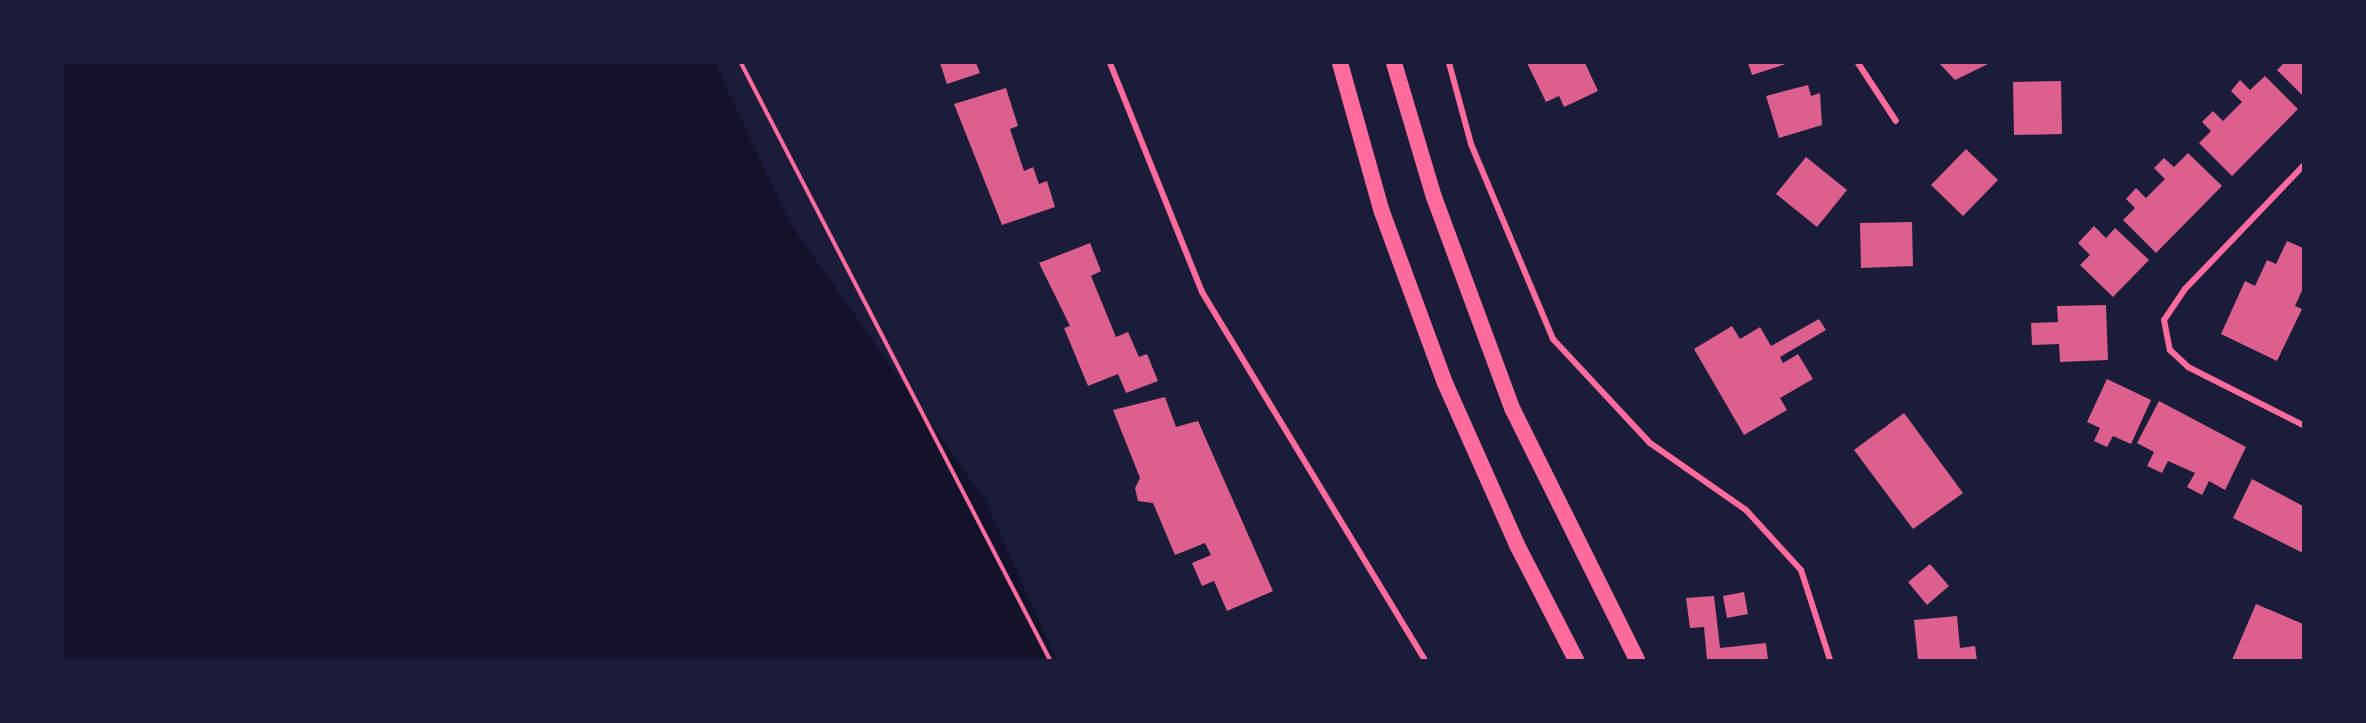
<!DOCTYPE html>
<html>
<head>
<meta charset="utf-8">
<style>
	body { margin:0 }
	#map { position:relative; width:2366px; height:723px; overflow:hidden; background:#1b1b3a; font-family:Figtree,sans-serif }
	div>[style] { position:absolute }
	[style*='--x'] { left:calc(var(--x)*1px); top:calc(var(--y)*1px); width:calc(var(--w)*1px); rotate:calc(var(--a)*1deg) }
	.water>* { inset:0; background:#12122b }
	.building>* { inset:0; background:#dd5f8e }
	.path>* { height:4px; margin:-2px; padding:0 2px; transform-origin:2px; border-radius:2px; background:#ff6b9d }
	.minor>* { height:6px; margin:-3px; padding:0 3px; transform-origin:3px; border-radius:3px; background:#ff6b9d }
	.trunk>* { height:16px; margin:-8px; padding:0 8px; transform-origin:8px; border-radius:8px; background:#ff6b9d }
	span { translate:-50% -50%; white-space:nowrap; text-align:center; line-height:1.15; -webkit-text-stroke:6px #1b1b3a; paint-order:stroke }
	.frame { position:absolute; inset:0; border:64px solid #1b1b3a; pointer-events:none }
</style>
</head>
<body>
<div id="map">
	<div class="water">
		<i style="clip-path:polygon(63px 63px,715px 63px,790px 223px,985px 500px,1057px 660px,63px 660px)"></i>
	</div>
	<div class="building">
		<i style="clip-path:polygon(940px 63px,976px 63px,980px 73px,947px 84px)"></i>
		<i style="clip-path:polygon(1527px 63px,1585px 63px,1598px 91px,1564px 107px,1559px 96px,1546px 102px)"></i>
		<i style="clip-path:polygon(1748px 63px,1789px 63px,1752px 75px)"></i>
		<i style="clip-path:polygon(1939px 63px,1990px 63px,1955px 80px)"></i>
		<i style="clip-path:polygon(2284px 63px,2303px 63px,2303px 96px,2277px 70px)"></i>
		<i style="clip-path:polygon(2265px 76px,2298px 109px,2232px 176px,2199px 143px,2211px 131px,2202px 122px,2213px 111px,2223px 121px,2242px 102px,2231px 91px,2240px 80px,2250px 90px)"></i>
		<i style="clip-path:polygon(2061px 81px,2062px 134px,2014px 135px,2013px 82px)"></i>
		<i style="clip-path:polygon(1808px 85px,1811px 96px,1820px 93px,1822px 125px,1779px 138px,1766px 96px)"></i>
		<i style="clip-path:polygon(1006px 88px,1018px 126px,1010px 129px,1024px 171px,1033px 167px,1039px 184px,1047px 181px,1055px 207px,1002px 225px,954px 104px)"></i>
		<i style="clip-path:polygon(1966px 149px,1998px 180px,1963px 216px,1931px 185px)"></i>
		<i style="clip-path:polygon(2188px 153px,2222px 186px,2156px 253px,2123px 220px,2135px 208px,2126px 199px,2136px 188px,2146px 198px,2165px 179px,2154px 168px,2164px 158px,2174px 167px)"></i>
		<i style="clip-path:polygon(1806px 157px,1847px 190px,1817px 227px,1776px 194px)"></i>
		<i style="clip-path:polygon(1912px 222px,1913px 266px,1861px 268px,1860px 223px)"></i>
		<i style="clip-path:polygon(2094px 226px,2106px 238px,2115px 228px,2149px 260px,2113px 297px,2080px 265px,2090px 255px,2078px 243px)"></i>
		<i style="clip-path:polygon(2287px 241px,2303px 248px,2303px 288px,2295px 306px,2302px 309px,2277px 361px,2221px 334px,2245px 281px,2255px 286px,2267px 260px,2276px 264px)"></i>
		<i style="clip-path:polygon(1090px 243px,1101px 271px,1091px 276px,1116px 337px,1128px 332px,1139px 357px,1147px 354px,1158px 381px,1126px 393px,1118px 374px,1088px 386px,1064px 328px,1070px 326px,1039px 263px)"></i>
		<i style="clip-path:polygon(2106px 305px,2108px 360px,2060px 362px,2059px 344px,2032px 345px,2031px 323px,2058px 322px,2057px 306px)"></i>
		<i style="clip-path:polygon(1819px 319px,1826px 330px,1780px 357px,1783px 363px,1798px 354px,1813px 379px,1780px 398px,1787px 410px,1744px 435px,1694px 349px,1732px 326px,1740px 339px,1760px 327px,1771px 346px)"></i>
		<i style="clip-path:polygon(2107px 379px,2151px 400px,2131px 444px,2113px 436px,2107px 447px,2094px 441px,2100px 428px,2087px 422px)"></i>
		<i style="clip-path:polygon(1165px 397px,1176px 427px,1198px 421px,1273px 591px,1227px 611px,1214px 581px,1202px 586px,1192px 563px,1211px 555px,1205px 543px,1175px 555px,1153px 503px,1138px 501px,1135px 488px,1140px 478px,1113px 410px)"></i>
		<i style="clip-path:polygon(2159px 401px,2246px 447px,2225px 490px,2209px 481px,2202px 495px,2187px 487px,2195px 473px,2168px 461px,2162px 473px,2147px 466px,2154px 452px,2137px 443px)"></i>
		<i style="clip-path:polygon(1904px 413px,1963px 493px,1913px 529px,1854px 450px)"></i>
		<i style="clip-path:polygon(2252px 479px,2303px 506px,2303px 553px,2233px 518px)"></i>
		<i style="clip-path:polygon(1930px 564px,1949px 586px,1927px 605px,1908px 582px)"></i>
		<i style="clip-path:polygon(1744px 592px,1748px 614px,1727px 618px,1723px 596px)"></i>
		<i style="clip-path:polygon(1714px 596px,1720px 648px,1766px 643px,1768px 660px,1707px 660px,1704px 627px,1690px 628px,1686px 598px)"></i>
		<i style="clip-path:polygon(2256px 604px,2303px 624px,2303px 660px,2232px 660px)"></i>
		<i style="clip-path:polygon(1957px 616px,1960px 648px,1975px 646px,1977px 660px,1918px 660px,1914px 620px)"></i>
	</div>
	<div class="path">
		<i style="--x:741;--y:63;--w:672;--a:62.63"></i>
	</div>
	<div class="minor">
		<i style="--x:1110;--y:63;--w:247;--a:68.1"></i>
		<i style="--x:1202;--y:292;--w:430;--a:58.8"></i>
		<i style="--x:1449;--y:63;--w:84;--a:74.8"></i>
		<i style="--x:1471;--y:144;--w:212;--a:67.2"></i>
		<i style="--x:1553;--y:339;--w:142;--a:47"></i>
		<i style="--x:1650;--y:443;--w:117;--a:34.9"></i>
		<i style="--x:1746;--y:510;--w:81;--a:47.5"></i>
		<i style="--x:1801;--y:570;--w:95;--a:72.1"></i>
		<i style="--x:1858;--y:63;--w:69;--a:56.8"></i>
		<i style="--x:2303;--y:166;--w:170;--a:133.8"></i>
		<i style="--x:2185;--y:289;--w:37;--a:124"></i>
		<i style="--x:2164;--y:320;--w:31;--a:79"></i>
		<i style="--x:2170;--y:350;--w:25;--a:43"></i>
		<i style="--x:2188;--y:367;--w:129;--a:26.8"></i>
	</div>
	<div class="trunk">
		<i style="--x:1340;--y:63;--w:155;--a:74.3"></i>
		<i style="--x:1382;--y:212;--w:182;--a:69.8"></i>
		<i style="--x:1445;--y:383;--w:177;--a:66"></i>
		<i style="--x:1517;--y:545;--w:129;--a:62.8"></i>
		<i style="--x:1394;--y:63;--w:140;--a:73.4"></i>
		<i style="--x:1434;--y:197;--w:227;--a:69.7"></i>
		<i style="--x:1513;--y:410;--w:279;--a:63.6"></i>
	</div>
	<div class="frame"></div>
</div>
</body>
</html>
